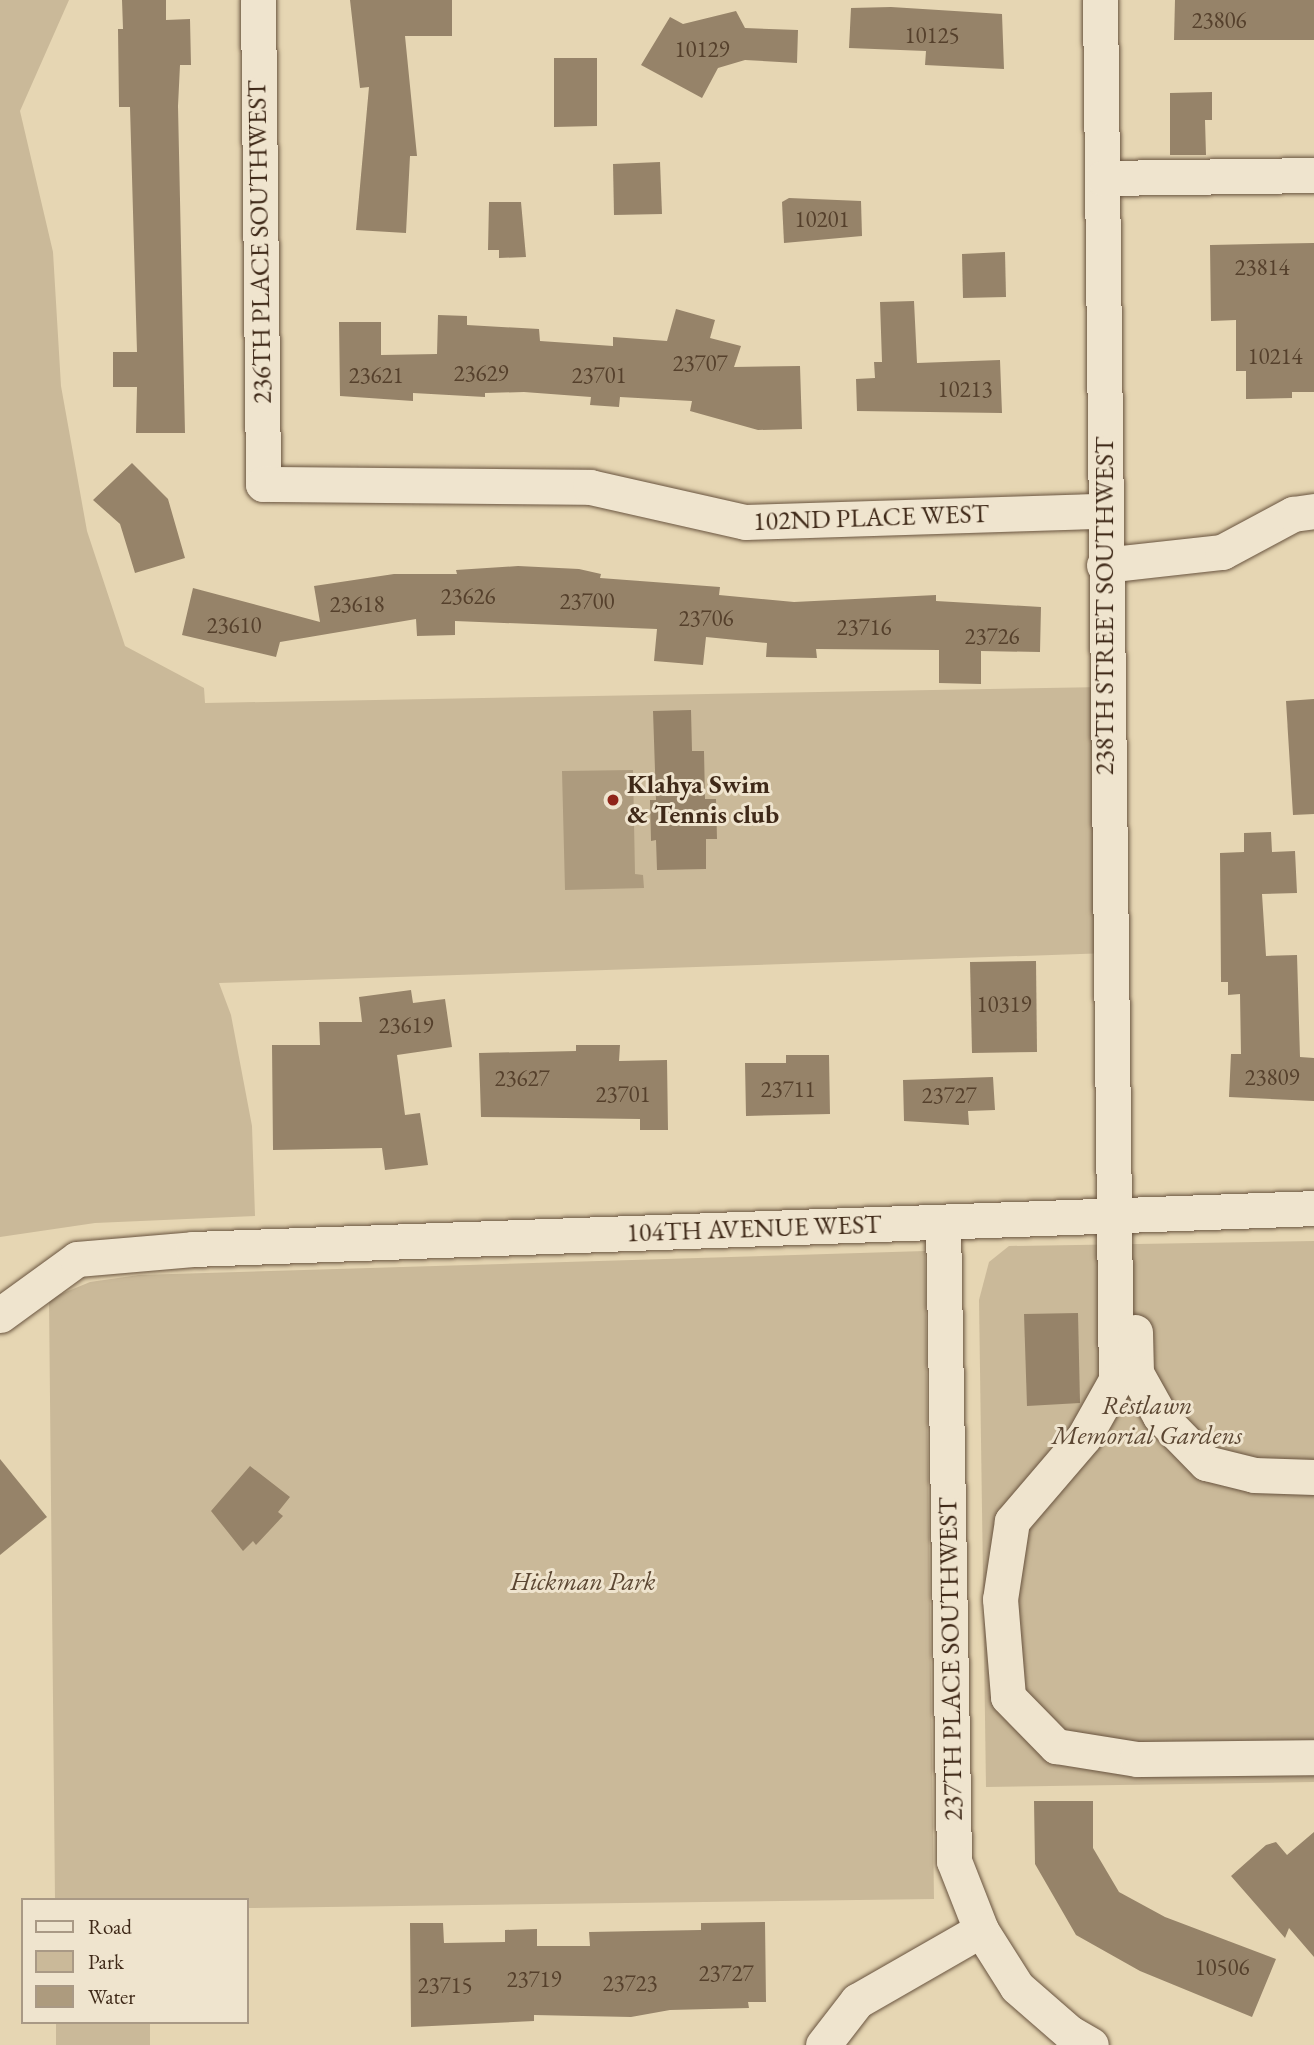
<!DOCTYPE html>
<html>
<head>
<meta charset="utf-8">
<style>
	body { margin:0 }
	#map { position:relative; width:1314px; height:2045px; overflow:hidden; background:#e6d6b3; font-family:"EB Garamond",serif }
	div>[style] { position:absolute }
	[style*='--x'] { left:calc(var(--x)*1px); top:calc(var(--y)*1px); width:calc(var(--w)*1px); rotate:calc(var(--a)*1deg) }
	.green>* { inset:0; background:#cab999 }
	.water>* { inset:0; background:#ad9b7e }
	.building>* { inset:0; background:#968369 }
	.roads { filter:drop-shadow(0 0 2px #69543f) drop-shadow(0 0 2px #69543f) }
	.minor>* { height:35px; margin:-17.5px; padding:0 17.5px; transform-origin:17.5px; border-radius:17.5px; background:#efe4ce }
	.dots>* { width:19px; height:19px; translate:-50% -50%; box-sizing:border-box; border:4px solid #efe4ce; border-radius:50% }
	span { translate:-50% -50%; white-space:nowrap; text-align:center; line-height:1.15; -webkit-text-stroke:6px #efe4ce; paint-order:stroke }
	.number-label { font-size:23px; color:#55402c }
	.number-label span { -webkit-text-stroke-width:0 }
	.street-label { font-size:26px; color:#3f2918 }
	.poi-label { font-size:26px; color:#3f2918; font-weight:700 }
	.left { translate:0 -50%; text-align:left }
	.park-label { font-size:26px; color:#5b4632; font-style:italic }
	.legend { position:absolute; left:21px; top:1898px; width:228px; height:126px; box-sizing:border-box; background:#efe4ce; border:2px solid #a99985; margin:0; padding:9px 12px; list-style:none; font-size:21px; color:#3f2918 }
	.legend li { display:flex; align-items:center; gap:14px; height:35px }
	.legend b { width:35px; border:2px solid #a99985 }
</style>
</head>
<body>
<div id="map">
	<div class="green">
		<i style="clip-path:polygon(0 0,69px 0,20px 111px,53px 252px,61px 386px,87px 531px,125px 646px,204px 688px,205px 703px,1105px 687px,1109px 953px,219px 983px,231px 1015px,252px 1126px,255px 1216px,95px 1223px,0 1237px)"></i>
		<i style="clip-path:polygon(1314px 1241px,1314px 1782px,986px 1787px,979px 1300px,989px 1262px,1009px 1246px)"></i>
		<i style="clip-path:polygon(925px 1251px,934px 1899px,247px 1908px,247px 1900px,55px 1900px,49px 1299px,90px 1282px,139px 1275px)"></i>
		<i style="clip-path:polygon(56px 2022px,150px 2022px,150px 2045px,56px 2045px)"></i>
	</div>
	<div class="water">
		<i style="clip-path:polygon(633px 770px,635px 874px,643px 875px,644px 888px,565px 890px,562px 771px)"></i>
	</div>
	<div class="building">
		<i style="clip-path:polygon(122px 0,166px 0,166px 20px,190px 19px,191px 65px,180px 65px,178px 106px,185px 433px,136px 433px,137px 387px,113px 387px,113px 352px,137px 352px,130px 107px,119px 107px,118px 29px,123px 29px)"></i>
		<i style="clip-path:polygon(350px 0,452px 0,452px 36px,405px 36px,417px 156px,410px 156px,406px 233px,356px 230px,369px 87px,360px 88px)"></i>
		<i style="clip-path:polygon(1175px 0,1314px 0,1314px 40px,1174px 40px)"></i>
		<i style="clip-path:polygon(891px 7px,1002px 14px,1004px 69px,925px 65px,926px 51px,849px 48px,851px 8px)"></i>
		<i style="clip-path:polygon(736px 11px,745px 28px,798px 30px,797px 63px,745px 60px,718px 68px,702px 98px,641px 65px,670px 17px,683px 24px)"></i>
		<i style="clip-path:polygon(554px 58px,597px 58px,597px 126px,554px 127px)"></i>
		<i style="clip-path:polygon(1212px 92px,1212px 120px,1205px 120px,1206px 155px,1170px 155px,1170px 93px)"></i>
		<i style="clip-path:polygon(660px 162px,662px 214px,614px 215px,613px 164px)"></i>
		<i style="clip-path:polygon(789px 198px,861px 201px,862px 236px,784px 243px,782px 202px)"></i>
		<i style="clip-path:polygon(489px 202px,521px 202px,526px 257px,499px 258px,499px 250px,488px 250px)"></i>
		<i style="clip-path:polygon(1314px 243px,1314px 392px,1292px 392px,1292px 398px,1246px 399px,1246px 371px,1236px 371px,1236px 320px,1211px 321px,1210px 245px)"></i>
		<i style="clip-path:polygon(1005px 252px,1006px 297px,963px 298px,962px 254px)"></i>
		<i style="clip-path:polygon(914px 301px,917px 363px,1000px 360px,1002px 413px,857px 411px,856px 379px,875px 378px,874px 362px,882px 362px,880px 302px)"></i>
		<i style="clip-path:polygon(676px 309px,715px 320px,710px 338px,741px 346px,734px 367px,800px 366px,802px 429px,758px 430px,690px 411px,692px 401px,620px 397px,619px 407px,590px 405px,591px 397px,524px 392px,485px 393px,485px 397px,413px 393px,413px 401px,340px 396px,339px 322px,381px 322px,381px 355px,437px 354px,438px 315px,467px 316px,467px 325px,539px 329px,540px 341px,613px 346px,613px 337px,667px 341px)"></i>
		<i style="clip-path:polygon(132px 463px,168px 499px,185px 558px,135px 573px,120px 524px,93px 500px)"></i>
		<i style="clip-path:polygon(518px 566px,579px 569px,601px 574px,600px 578px,720px 587px,719px 595px,794px 602px,936px 595px,936px 601px,1041px 607px,1040px 652px,981px 651px,981px 684px,939px 683px,939px 650px,816px 649px,817px 658px,766px 657px,767px 643px,706px 637px,703px 665px,654px 661px,657px 629px,455px 621px,455px 635px,417px 636px,416px 619px,280px 642px,276px 657px,182px 635px,193px 588px,320px 622px,314px 586px,394px 574px,457px 574px,456px 570px)"></i>
		<i style="clip-path:polygon(1314px 699px,1314px 814px,1293px 815px,1286px 701px)"></i>
		<i style="clip-path:polygon(691px 710px,692px 751px,704px 751px,705px 799px,716px 799px,717px 839px,706px 839px,706px 869px,657px 870px,656px 840px,651px 841px,650px 800px,656px 800px,653px 711px)"></i>
		<i style="clip-path:polygon(1271px 832px,1272px 852px,1295px 851px,1297px 893px,1262px 894px,1266px 956px,1297px 955px,1300px 1057px,1314px 1058px,1314px 1101px,1229px 1097px,1231px 1054px,1241px 1054px,1240px 994px,1228px 995px,1228px 982px,1221px 982px,1220px 853px,1244px 852px,1244px 833px)"></i>
		<i style="clip-path:polygon(1036px 961px,1037px 1052px,972px 1053px,970px 962px)"></i>
		<i style="clip-path:polygon(411px 990px,413px 1003px,445px 999px,452px 1047px,397px 1055px,405px 1115px,420px 1113px,428px 1165px,385px 1170px,382px 1148px,273px 1150px,272px 1045px,320px 1045px,319px 1022px,362px 1022px,359px 997px)"></i>
		<i style="clip-path:polygon(576px 1045px,620px 1045px,619px 1061px,667px 1060px,668px 1130px,640px 1130px,640px 1119px,481px 1117px,479px 1053px,576px 1051px)"></i>
		<i style="clip-path:polygon(786px 1055px,829px 1055px,830px 1114px,746px 1116px,745px 1063px,786px 1063px)"></i>
		<i style="clip-path:polygon(993px 1077px,995px 1110px,968px 1111px,969px 1125px,904px 1121px,903px 1080px)"></i>
		<i style="clip-path:polygon(1078px 1313px,1080px 1403px,1027px 1406px,1024px 1314px)"></i>
		<i style="clip-path:polygon(0 1459px,47px 1517px,0 1555px)"></i>
		<i style="clip-path:polygon(250px 1466px,290px 1497px,278px 1512px,283px 1516px,256px 1545px,253px 1541px,243px 1551px,211px 1511px)"></i>
		<i style="clip-path:polygon(1034px 1801px,1093px 1801px,1093px 1848px,1119px 1892px,1165px 1917px,1276px 1959px,1252px 2017px,1140px 1971px,1076px 1935px,1035px 1864px)"></i>
		<i style="clip-path:polygon(1314px 1832px,1314px 1957px,1289px 1928px,1285px 1938px,1231px 1876px,1266px 1845px,1276px 1842px,1287px 1855px)"></i>
		<i style="clip-path:polygon(765px 1922px,766px 2002px,748px 2002px,749px 2008px,670px 2010px,631px 2017px,534px 2015px,534px 2021px,411px 2027px,410px 1923px,443px 1923px,444px 1943px,505px 1942px,505px 1930px,537px 1929px,537px 1946px,590px 1946px,589px 1932px,701px 1930px,701px 1923px)"></i>
	</div>
	<div class="roads">
		<div class="minor">
			<i style="--x:258;--y:0;--w:484;--a:89.4"></i>
			<i style="--x:263;--y:484;--w:327;--a:0.5"></i>
			<i style="--x:590;--y:487;--w:159;--a:12.7"></i>
			<i style="--x:745;--y:522;--w:359;--a:-1.8"></i>
			<i style="--x:1100;--y:0;--w:1380;--a:89.34"></i>
			<i style="--x:1116;--y:1380;--w:65;--a:119.3"></i>
			<i style="--x:1084;--y:1437;--w:111;--a:130.6"></i>
			<i style="--x:1012;--y:1521;--w:79;--a:98.7"></i>
			<i style="--x:1000;--y:1599;--w:98;--a:85.3"></i>
			<i style="--x:1008;--y:1697;--w:69;--a:45.6"></i>
			<i style="--x:1056;--y:1746;--w:82;--a:9.1"></i>
			<i style="--x:1137;--y:1759;--w:177;--a:-0.6"></i>
			<i style="--x:1103;--y:178;--w:211;--a:-0.8"></i>
			<i style="--x:1104;--y:565;--w:119;--a:-6.3"></i>
			<i style="--x:1222;--y:552;--w:81;--a:-28.2"></i>
			<i style="--x:1293;--y:514;--w:21;--a:-8"></i>
			<i style="--x:943;--y:1222;--w:639;--a:89.01"></i>
			<i style="--x:954;--y:1861;--w:74;--a:68.6"></i>
			<i style="--x:981;--y:1930;--w:67;--a:57.7"></i>
			<i style="--x:1017;--y:1987;--w:70;--a:41"></i>
			<i style="--x:1070;--y:2033;--w:24;--a:30"></i>
			<i style="--x:0;--y:1315;--w:95;--a:-36"></i>
			<i style="--x:77;--y:1259;--w:116;--a:-4.9"></i>
			<i style="--x:193;--y:1249;--w:1122;--a:-2.09"></i>
			<i style="--x:1135;--y:1332;--w:41;--a:88.6"></i>
			<i style="--x:1136;--y:1373;--w:49;--a:60.8"></i>
			<i style="--x:1160;--y:1416;--w:66;--a:45.6"></i>
			<i style="--x:1206;--y:1463;--w:49;--a:14"></i>
			<i style="--x:1254;--y:1475;--w:60;--a:1.9"></i>
			<i style="--x:823;--y:2045;--w:56;--a:-52.3"></i>
			<i style="--x:857;--y:2001;--w:143;--a:-29.8"></i>
		</div>
	</div>
	<div class="dots">
		<i style="left:613px;top:800px;background:#8f2418"></i>
	</div>
	<div class="number-label">
		<span style="left:1219px;top:20px">23806</span>
		<span style="left:932px;top:35px">10125</span>
		<span style="left:702px;top:49px">10129</span>
		<span style="left:822px;top:219px">10201</span>
		<span style="left:1262px;top:267px">23814</span>
		<span style="left:1275px;top:356px">10214</span>
		<span style="left:700px;top:363px">23707</span>
		<span style="left:481px;top:373px">23629</span>
		<span style="left:376px;top:375px">23621</span>
		<span style="left:599px;top:375px">23701</span>
		<span style="left:965px;top:389px">10213</span>
		<span style="left:468px;top:596px">23626</span>
		<span style="left:587px;top:601px">23700</span>
		<span style="left:357px;top:604px">23618</span>
		<span style="left:706px;top:618px">23706</span>
		<span style="left:234px;top:625px">23610</span>
		<span style="left:864px;top:627px">23716</span>
		<span style="left:992px;top:636px">23726</span>
		<span style="left:1004px;top:1004px">10319</span>
		<span style="left:406px;top:1025px">23619</span>
		<span style="left:1272px;top:1077px">23809</span>
		<span style="left:522px;top:1078px">23627</span>
		<span style="left:788px;top:1089px">23711</span>
		<span style="left:623px;top:1094px">23701</span>
		<span style="left:949px;top:1095px">23727</span>
		<span style="left:1222px;top:1967px">10506</span>
		<span style="left:726px;top:1973px">23727</span>
		<span style="left:534px;top:1979px">23719</span>
		<span style="left:630px;top:1983px">23723</span>
		<span style="left:445px;top:1985px">23715</span>
	</div>
	<div class="street-label">
		<span style="left:260px;top:242px;rotate:-91deg">236TH PLACE SOUTHWEST</span>
		<span style="left:871px;top:518px;rotate:-2deg">102ND PLACE WEST</span>
		<span style="left:1105px;top:606px;rotate:-90deg">238TH STREET SOUTHWEST</span>
		<span style="left:754px;top:1229px;rotate:-2deg">104TH AVENUE WEST</span>
		<span style="left:951px;top:1659px;rotate:-91deg">237TH PLACE SOUTHWEST</span>
	</div>
	<div class="poi-label">
		<span class="left" style="left:627px;top:800px">Klahya Swim<br>&amp; Tennis club</span>
	</div>
	<div class="park-label">
		<span style="left:1147px;top:1421px">Restlawn<br>Memorial Gardens</span>
		<span style="left:583px;top:1582px">Hickman Park</span>
	</div>
	<ul class="legend">
	<li><b style="height:9px;background:#efe4ce"></b>Road</li>
	<li><b style="height:19px;background:#cab999"></b>Park</li>
	<li><b style="height:19px;background:#ad9b7e"></b>Water</li>
	</ul>
</div>
</body>
</html>
